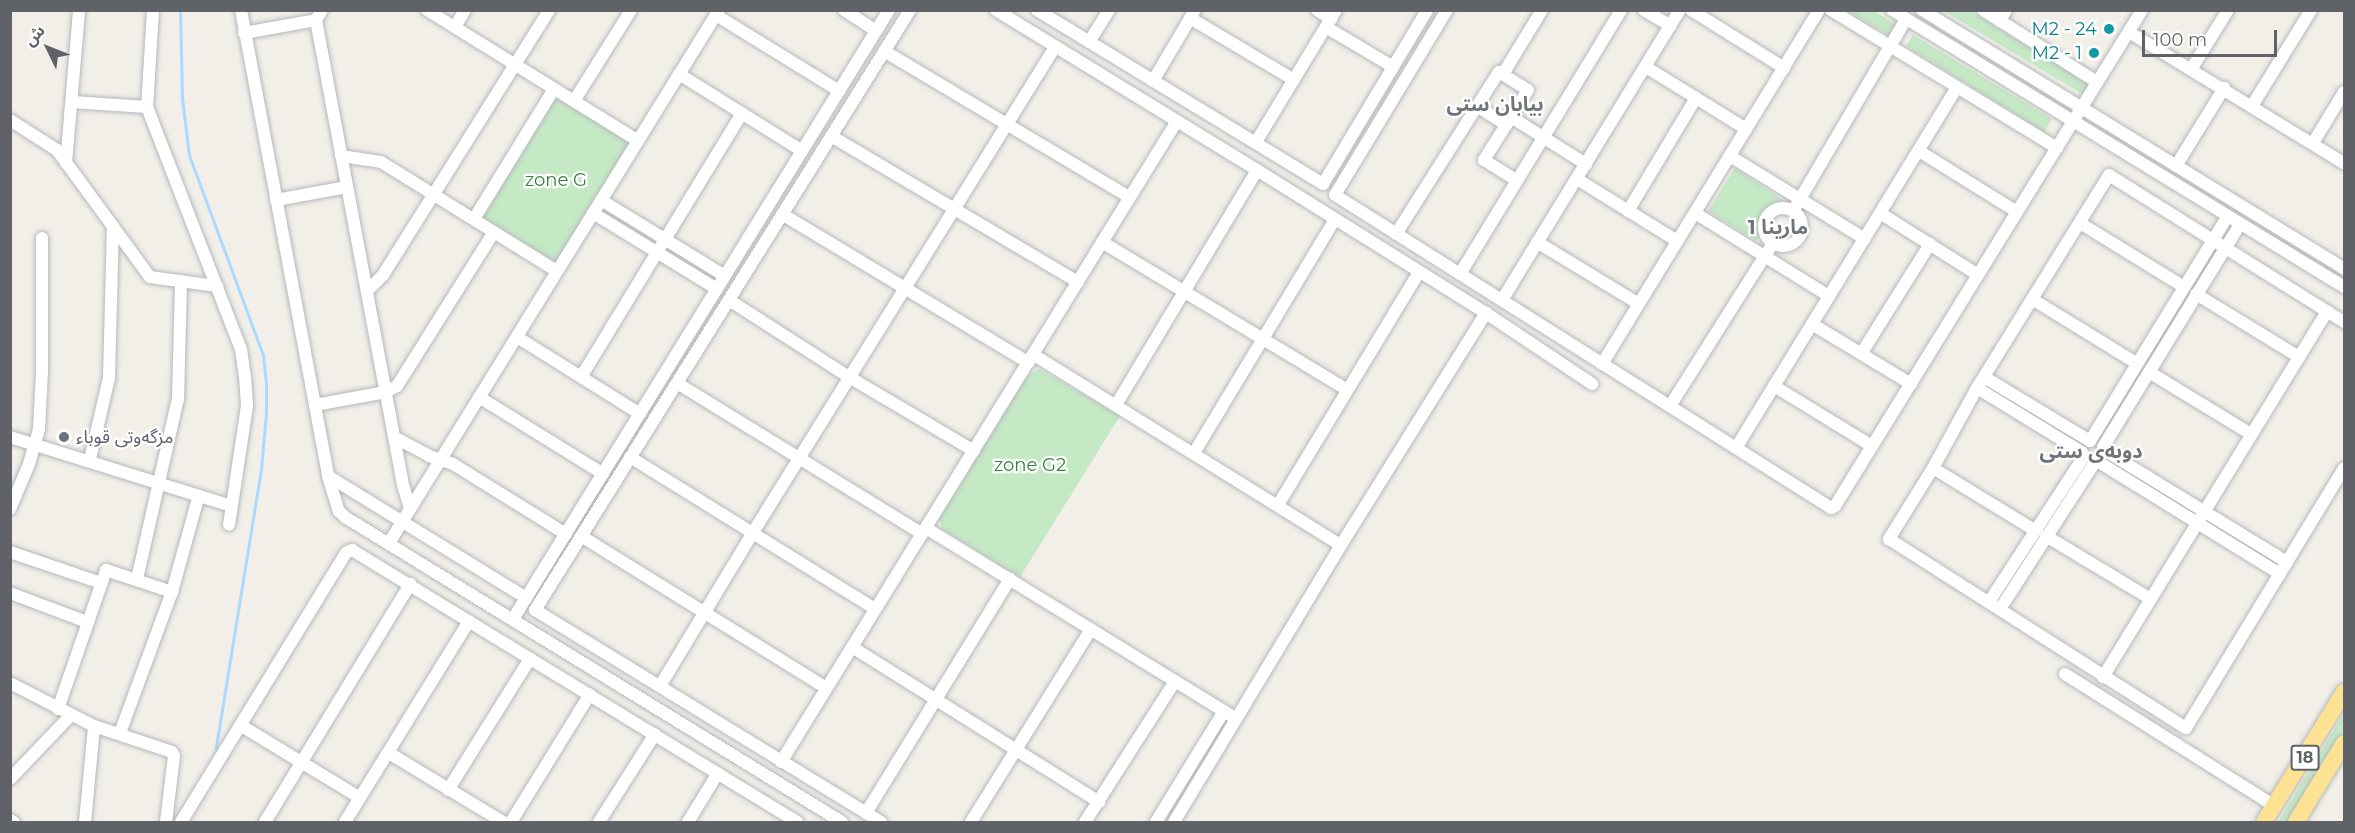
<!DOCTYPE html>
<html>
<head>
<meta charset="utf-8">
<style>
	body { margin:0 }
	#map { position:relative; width:2355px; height:833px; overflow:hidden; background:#f1efe8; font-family:Montserrat,"Noto Sans Arabic",sans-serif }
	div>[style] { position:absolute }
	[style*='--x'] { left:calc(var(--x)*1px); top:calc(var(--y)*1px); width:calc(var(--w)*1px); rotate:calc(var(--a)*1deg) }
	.green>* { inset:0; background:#c5e8c5 }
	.stream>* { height:3px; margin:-1.5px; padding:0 1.5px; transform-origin:1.5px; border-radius:1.5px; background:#aadaff }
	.roads { filter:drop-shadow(0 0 2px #b5b8bc) drop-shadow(0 0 2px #b5b8bc) }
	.minor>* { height:12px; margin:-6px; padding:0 6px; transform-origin:6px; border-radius:6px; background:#fff }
	.minor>.ring { margin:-6px; padding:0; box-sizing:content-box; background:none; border:12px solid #fff; border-radius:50% }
	.highway>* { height:16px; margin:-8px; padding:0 8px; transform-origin:8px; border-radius:8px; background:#fde293 }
	.dots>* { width:16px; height:16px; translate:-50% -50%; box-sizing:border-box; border:3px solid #fff; border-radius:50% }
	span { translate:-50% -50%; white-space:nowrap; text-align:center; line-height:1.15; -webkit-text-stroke:4.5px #fff; paint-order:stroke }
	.shield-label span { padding:2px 4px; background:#fff; border:2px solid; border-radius:4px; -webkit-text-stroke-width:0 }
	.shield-label { font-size:16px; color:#5f6368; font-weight:700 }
	.culture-label { font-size:18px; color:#0d838f }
	.right { translate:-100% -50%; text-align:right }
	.park-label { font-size:18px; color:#348238 }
	.worship-label { font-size:18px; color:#5b616d }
	.left { translate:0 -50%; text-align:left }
	.neighbourhood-label { font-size:20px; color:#70757a; font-weight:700 }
	.frame { position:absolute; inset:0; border:12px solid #5f6368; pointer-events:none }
	.north { position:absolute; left:18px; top:18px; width:60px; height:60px; -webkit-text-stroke:4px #fff; paint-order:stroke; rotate:313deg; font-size:16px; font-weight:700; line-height:24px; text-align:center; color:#5f6368 }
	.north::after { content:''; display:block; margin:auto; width:21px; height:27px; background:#5f6368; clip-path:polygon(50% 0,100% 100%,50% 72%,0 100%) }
	.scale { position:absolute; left:2142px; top:30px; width:135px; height:27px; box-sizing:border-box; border:3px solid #5f6368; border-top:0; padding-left:8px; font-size:18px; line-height:21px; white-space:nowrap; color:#5f6368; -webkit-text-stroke:4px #fff; paint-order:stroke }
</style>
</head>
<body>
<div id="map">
	<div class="green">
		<i style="clip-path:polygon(1848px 11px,1874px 11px,1897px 25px,1890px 36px)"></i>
		<i style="clip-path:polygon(1944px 11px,1970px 11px,2091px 84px,2084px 95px)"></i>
		<i style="clip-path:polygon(1913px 35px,2052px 119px,2044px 132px,1906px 46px)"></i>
		<i style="clip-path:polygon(557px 94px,633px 142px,555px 266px,479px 218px)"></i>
		<i style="clip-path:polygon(1735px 168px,1783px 200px,1771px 205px,1760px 214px,1757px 229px,1759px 238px,1756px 241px,1708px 211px)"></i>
		<i style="clip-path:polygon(1039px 369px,1120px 416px,1020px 577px,943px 530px,939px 519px,1025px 378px)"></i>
		<i style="clip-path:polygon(2344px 713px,2344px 729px,2303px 799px,2288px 822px,2278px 822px)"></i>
	</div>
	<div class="stream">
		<i style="--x:180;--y:10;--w:88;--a:88.7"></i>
		<i style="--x:182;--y:98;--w:57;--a:83"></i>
		<i style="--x:189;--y:155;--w:213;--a:69.7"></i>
		<i style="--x:263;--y:355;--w:29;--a:84"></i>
		<i style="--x:266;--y:384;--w:29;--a:90"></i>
		<i style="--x:266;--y:413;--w:56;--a:95.1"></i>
		<i style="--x:261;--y:469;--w:283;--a:99.2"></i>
	</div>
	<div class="roads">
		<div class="minor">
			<i style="--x:153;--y:10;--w:97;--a:93.5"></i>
			<i style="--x:147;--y:107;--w:260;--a:68.8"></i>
			<i style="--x:241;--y:349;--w:27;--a:82"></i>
			<i style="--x:245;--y:376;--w:30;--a:86"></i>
			<i style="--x:247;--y:406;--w:120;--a:98.6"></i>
			<i style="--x:241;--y:10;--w:474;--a:79.4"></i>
			<i style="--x:328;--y:476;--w:37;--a:73"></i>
			<i style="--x:339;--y:511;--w:8;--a:45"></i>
			<i style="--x:345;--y:517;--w:583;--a:31.54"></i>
			<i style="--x:322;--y:10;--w:12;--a:121"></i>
			<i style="--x:316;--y:20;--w:476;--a:79.4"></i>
			<i style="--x:404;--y:488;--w:22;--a:74"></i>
			<i style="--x:427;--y:10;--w:248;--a:31.8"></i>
			<i style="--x:844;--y:10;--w:38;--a:33"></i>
			<i style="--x:996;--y:10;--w:306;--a:31.5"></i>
			<i style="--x:1257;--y:170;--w:270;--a:32"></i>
			<i style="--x:1486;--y:313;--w:128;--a:33.8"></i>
			<i style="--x:1037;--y:10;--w:335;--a:31.3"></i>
			<i style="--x:1323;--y:184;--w:203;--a:-59.1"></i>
			<i style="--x:1317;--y:10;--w:17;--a:33"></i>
			<i style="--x:1447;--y:10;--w:216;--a:121.2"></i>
			<i style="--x:1335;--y:195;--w:587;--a:32.25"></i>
			<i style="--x:1831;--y:508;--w:4;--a:-27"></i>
			<i style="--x:1835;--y:506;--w:583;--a:-58.24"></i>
			<i style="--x:1644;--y:10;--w:31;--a:31"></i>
			<i style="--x:1691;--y:10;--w:110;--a:31.9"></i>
			<i style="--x:1831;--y:10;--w:265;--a:31.4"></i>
			<i style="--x:1892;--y:10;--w:530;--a:31.5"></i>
			<i style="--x:1922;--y:10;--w:495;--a:31.5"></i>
			<i style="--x:1983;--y:10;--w:135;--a:32.3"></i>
			<i style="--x:716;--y:15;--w:145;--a:31.7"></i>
			<i style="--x:1190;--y:18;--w:121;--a:30.8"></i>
			<i style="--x:2000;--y:21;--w:13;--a:-61"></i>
			<i style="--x:455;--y:27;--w:20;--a:-60"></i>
			<i style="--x:1326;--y:27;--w:78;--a:30.8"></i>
			<i style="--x:2129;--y:32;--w:252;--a:31.4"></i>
			<i style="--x:244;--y:33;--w:73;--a:-10.2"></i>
			<i style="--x:1089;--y:42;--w:38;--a:-58"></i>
			<i style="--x:884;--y:51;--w:285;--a:30.8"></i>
			<i style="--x:1646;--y:67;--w:118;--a:31.8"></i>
			<i style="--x:2192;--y:68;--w:68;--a:-58.2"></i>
			<i style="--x:679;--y:74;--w:145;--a:32"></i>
			<i style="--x:1503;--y:74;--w:75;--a:-58.6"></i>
			<i style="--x:1153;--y:81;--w:82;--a:-59.4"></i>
			<i style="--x:574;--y:101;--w:107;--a:-57.9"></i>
			<i style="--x:72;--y:102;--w:75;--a:3.8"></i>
			<i style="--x:1477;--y:106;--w:35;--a:33"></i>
			<i style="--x:2252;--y:106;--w:113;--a:-58.4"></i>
			<i style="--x:1511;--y:117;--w:89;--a:32.1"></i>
			<i style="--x:10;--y:120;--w:56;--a:32.6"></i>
			<i style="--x:57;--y:150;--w:157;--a:53.8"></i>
			<i style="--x:150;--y:277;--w:68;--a:7.7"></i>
			<i style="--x:831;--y:136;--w:287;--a:30.6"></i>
			<i style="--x:1256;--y:142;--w:154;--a:-58.8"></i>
			<i style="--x:2313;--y:143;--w:60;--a:-58.7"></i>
			<i style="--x:1919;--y:151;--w:115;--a:31.9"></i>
			<i style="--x:341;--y:156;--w:40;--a:8.5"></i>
			<i style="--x:381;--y:162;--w:207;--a:31.8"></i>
			<i style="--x:1730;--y:156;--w:158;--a:31.6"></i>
			<i style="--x:66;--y:163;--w:154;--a:-85.1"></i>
			<i style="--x:2176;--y:166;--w:92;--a:-58.4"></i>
			<i style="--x:1577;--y:179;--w:118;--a:31.8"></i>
			<i style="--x:276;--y:200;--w:72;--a:-10.4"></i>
			<i style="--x:601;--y:200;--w:145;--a:31.5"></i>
			<i class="ring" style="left:1764px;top:208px;width:26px;height:26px"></i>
			<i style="--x:1628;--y:211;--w:132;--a:-59"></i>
			<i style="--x:1793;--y:211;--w:223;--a:-59.5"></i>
			<i style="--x:593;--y:213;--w:145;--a:31.5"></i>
			<i style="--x:1695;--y:213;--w:158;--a:31.8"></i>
			<i style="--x:1880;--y:213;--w:116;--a:32.3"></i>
			<i style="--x:782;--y:214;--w:288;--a:31.1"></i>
			<i style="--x:474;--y:219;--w:153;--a:-58.4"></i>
			<i style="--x:2080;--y:223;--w:122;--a:31.6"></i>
			<i style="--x:1396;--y:234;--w:192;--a:-57.6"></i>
			<i style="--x:1499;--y:72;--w:34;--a:32"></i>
			<i style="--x:1528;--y:90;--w:83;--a:122.2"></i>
			<i style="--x:1484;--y:160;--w:39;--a:32"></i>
			<i style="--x:1102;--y:242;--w:286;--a:31.1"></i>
			<i style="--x:1537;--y:242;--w:119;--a:31.3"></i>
			<i style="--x:1460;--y:274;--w:309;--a:-58.6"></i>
			<i style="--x:367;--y:291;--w:23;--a:-45"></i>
			<i style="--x:383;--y:275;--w:313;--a:-57.9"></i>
			<i style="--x:2196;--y:294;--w:121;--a:31.5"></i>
			<i style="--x:2032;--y:299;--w:122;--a:31.6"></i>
			<i style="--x:729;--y:300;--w:143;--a:32.7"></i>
			<i style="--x:849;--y:377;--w:145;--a:30.6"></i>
			<i style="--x:1502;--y:300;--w:340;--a:-58.5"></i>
			<i style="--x:2344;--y:322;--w:277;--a:-148"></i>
			<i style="--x:2109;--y:175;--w:251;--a:121.8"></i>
			<i style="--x:1977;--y:388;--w:91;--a:118.8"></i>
			<i style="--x:1933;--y:468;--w:84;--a:121.8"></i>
			<i style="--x:1889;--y:539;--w:352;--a:32.5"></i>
			<i style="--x:2186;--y:728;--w:304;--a:-58.7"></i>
			<i style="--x:1812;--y:324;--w:116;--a:31.2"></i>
			<i style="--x:517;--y:337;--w:145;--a:32"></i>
			<i style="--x:1861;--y:354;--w:130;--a:-57.9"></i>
			<i style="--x:1034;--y:355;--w:361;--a:31.8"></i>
			<i style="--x:1602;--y:364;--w:415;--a:-58.5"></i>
			<i style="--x:2149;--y:372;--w:119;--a:31.3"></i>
			<i style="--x:581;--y:377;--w:309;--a:-58.6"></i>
			<i style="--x:1984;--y:377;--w:124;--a:31.1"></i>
			<i style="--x:2090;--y:441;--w:264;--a:-58.5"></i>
			<i style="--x:677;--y:383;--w:288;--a:31.6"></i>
			<i style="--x:1774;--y:386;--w:115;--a:31.5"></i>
			<i style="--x:1977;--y:388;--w:123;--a:31.4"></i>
			<i style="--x:479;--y:397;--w:146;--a:31.8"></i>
			<i style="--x:315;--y:405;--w:72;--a:-10.4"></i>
			<i style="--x:386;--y:392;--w:13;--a:-29"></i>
			<i style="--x:397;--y:386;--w:182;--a:-57.8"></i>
			<i style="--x:1116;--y:405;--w:274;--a:-59"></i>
			<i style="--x:1670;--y:406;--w:193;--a:-57.7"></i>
			<i style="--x:10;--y:437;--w:232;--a:17.3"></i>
			<i style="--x:394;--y:437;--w:40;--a:28"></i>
			<i style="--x:429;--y:456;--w:25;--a:18"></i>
			<i style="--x:453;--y:464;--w:133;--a:31.8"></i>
			<i style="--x:2103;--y:447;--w:262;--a:-58.4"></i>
			<i style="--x:1736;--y:448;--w:422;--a:-58.5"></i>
			<i style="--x:2104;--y:450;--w:215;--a:31.5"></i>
			<i style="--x:1194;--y:453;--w:273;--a:-58.9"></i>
			<i style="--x:630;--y:457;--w:288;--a:31.8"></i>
			<i style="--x:90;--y:459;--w:83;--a:-76.8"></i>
			<i style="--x:109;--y:378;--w:152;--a:-88.5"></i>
			<i style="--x:2097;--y:461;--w:215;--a:31.7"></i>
			<i style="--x:1933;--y:468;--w:119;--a:31.5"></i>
			<i style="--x:328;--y:476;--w:233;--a:31.6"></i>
			<i style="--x:1278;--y:505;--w:272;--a:-58.8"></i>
			<i style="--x:10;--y:509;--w:49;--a:-67.1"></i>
			<i style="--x:29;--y:464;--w:36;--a:-74"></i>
			<i style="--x:39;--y:429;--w:58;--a:-87"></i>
			<i style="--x:42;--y:371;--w:133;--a:-90"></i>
			<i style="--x:926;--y:528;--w:364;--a:31.6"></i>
			<i style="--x:581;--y:536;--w:288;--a:31.8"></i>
			<i style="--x:2046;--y:536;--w:122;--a:31"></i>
			<i style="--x:389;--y:543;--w:627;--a:-58.24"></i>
			<i style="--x:10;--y:552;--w:96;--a:18.8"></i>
			<i style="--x:137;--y:579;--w:185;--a:-77.2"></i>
			<i style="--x:178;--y:399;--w:118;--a:-88.5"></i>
			<i style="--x:10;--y:593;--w:82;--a:20.6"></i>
			<i style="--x:1989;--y:602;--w:174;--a:-56.9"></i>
			<i style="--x:2000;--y:609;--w:175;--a:-57.1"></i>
			<i style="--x:513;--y:619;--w:716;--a:-58.31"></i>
			<i style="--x:852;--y:647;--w:292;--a:32.1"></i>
			<i style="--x:2065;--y:674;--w:249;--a:32.2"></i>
			<i style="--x:2103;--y:677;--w:429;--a:-58.5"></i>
			<i style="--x:10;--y:683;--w:94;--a:27.1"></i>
			<i style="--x:94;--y:726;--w:82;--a:18.4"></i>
			<i style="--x:172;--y:752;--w:4;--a:63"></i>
			<i style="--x:174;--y:756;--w:66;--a:96.9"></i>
			<i style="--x:660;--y:686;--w:178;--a:-58.8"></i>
			<i style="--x:752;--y:534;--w:574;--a:-58.11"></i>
			<i style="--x:58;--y:709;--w:147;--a:-70.9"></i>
			<i style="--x:106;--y:570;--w:70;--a:18.4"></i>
			<i style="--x:240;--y:725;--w:140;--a:31.3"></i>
			<i style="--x:120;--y:733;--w:150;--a:-69.8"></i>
			<i style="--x:172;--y:592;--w:98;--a:-74.5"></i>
			<i style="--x:389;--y:753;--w:133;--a:31.2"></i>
			<i style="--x:781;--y:762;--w:753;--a:-58.29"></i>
			<i style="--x:10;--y:779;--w:88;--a:-46.4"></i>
			<i style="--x:448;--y:790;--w:155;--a:-58"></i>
			<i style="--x:866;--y:813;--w:275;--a:-58.4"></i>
			<i style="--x:10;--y:820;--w:4;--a:27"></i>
			<i style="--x:85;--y:822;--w:96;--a:-84.6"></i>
			<i style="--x:181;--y:822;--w:316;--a:-58.5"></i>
			<i style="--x:346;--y:553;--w:7;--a:-27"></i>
			<i style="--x:352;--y:550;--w:522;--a:31.43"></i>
			<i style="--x:265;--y:822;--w:279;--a:-58.6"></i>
			<i style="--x:345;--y:822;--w:236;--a:-58.3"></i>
			<i style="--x:511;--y:822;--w:150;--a:-58.3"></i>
			<i style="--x:599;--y:822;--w:104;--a:-57.5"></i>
			<i style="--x:688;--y:822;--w:57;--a:-58.5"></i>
			<i style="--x:881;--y:822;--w:406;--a:-148.5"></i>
			<i style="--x:535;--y:610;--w:708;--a:-57.99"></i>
			<i style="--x:971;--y:822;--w:227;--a:-58.1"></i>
			<i style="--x:1085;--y:822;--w:167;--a:-57.4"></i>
			<i style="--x:1156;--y:822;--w:130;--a:-58.5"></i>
			<i style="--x:1174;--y:822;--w:323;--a:-58.9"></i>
			<i style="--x:1341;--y:545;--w:274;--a:-58"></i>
		</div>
		<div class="highway">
			<i style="--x:2264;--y:822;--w:153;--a:-58.4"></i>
			<i style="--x:2296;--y:822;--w:92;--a:-58.7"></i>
		</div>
	</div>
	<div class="dots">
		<i style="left:2109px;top:29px;background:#0f9aa8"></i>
		<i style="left:2094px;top:53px;background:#0f9aa8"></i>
		<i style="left:64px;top:437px;background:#6b7280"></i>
	</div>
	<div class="shield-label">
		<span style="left:2305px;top:758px">18</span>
	</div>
	<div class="culture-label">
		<span class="right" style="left:2097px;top:29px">M2 - 24</span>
		<span class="right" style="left:2082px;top:53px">M2 - 1</span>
	</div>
	<div class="park-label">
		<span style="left:556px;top:180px">zone G</span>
		<span style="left:1030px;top:465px">zone G2</span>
	</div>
	<div class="worship-label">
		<span class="left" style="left:76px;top:437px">مزگەوتی قوباء</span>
	</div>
	<div class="neighbourhood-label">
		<span style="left:1495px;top:104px">بیابان ستی</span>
		<span style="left:1778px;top:227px">مارینا 1</span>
		<span style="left:2091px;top:451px">دوبه‌ی ستی</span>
	</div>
	<div class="frame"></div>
	<div class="north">ش</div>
	<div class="scale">100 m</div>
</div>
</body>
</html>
